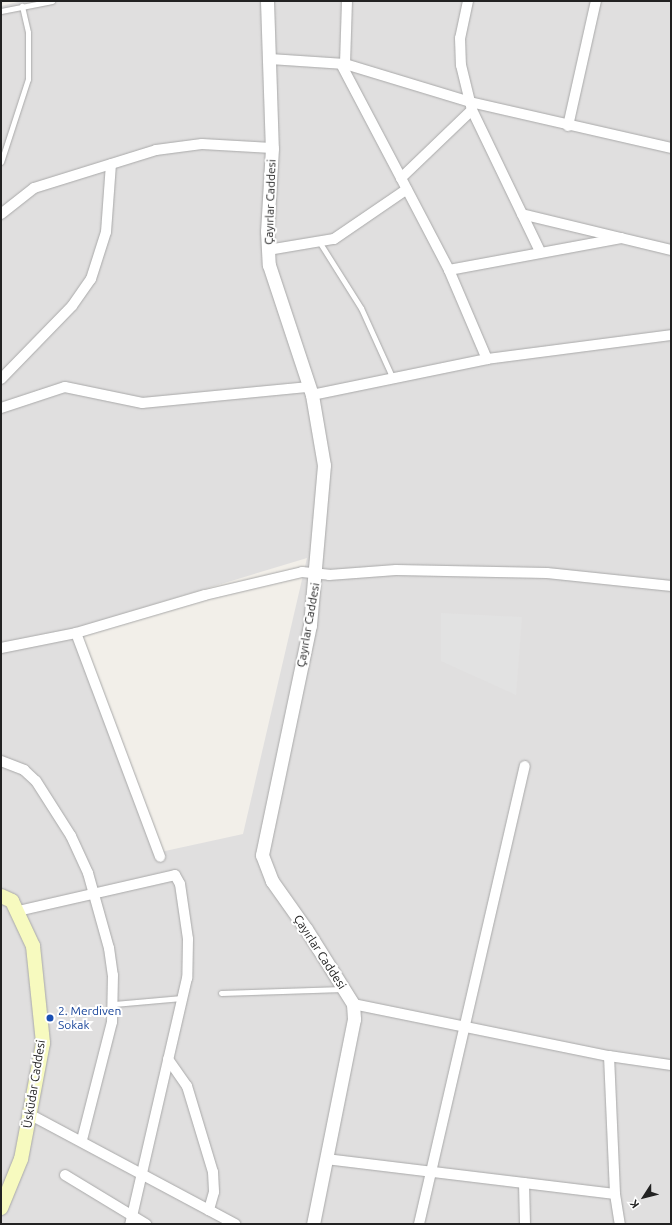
<!DOCTYPE html>
<html>
<head>
<meta charset="utf-8">
<style>
	body { margin:0 }
	#map { position:relative; width:672px; height:1225px; overflow:hidden; background:#f2efe9; font-family:Ubuntu,sans-serif }
	div>[style] { position:absolute }
	[style*='--x'] { left:calc(var(--x)*1px); top:calc(var(--y)*1px); width:calc(var(--w)*1px); rotate:calc(var(--a)*1deg) }
	.residential>* { inset:0; background:#e0dfdf }
	.parking>* { inset:0; background:#e2e2e2 }
	.roads { filter:drop-shadow(0 0 1px #a9a9a9) drop-shadow(0 0 1px #a9a9a9) }
	.service>* { height:5px; margin:-2.5px; padding:0 2.5px; transform-origin:2.5px; border-radius:2.5px; background:#fff }
	.minor>* { height:10px; margin:-5px; padding:0 5px; transform-origin:5px; border-radius:5px; background:#fff }
	.tertiary>* { height:13px; margin:-6.5px; padding:0 6.5px; transform-origin:6.5px; border-radius:6.5px; background:#fff }
	.secondary>* { height:14px; margin:-7px; padding:0 7px; transform-origin:7px; border-radius:7px; background:#f7fabf }
	.dots>* { width:11px; height:11px; translate:-50% -50%; box-sizing:border-box; border:2px solid #fff; border-radius:50% }
	span { translate:-50% -50%; white-space:nowrap; text-align:center; line-height:1.15; -webkit-text-stroke:4px #fff; paint-order:stroke }
	.street-label { font-size:12px; color:#222 }
	.transit-label { font-size:12px; color:#164399 }
	.left { translate:0 -50%; text-align:left }
	.frame { position:absolute; inset:0; border:2px solid #222; pointer-events:none }
	.north { position:absolute; left:624px; top:1177px; width:40px; height:40px; -webkit-text-stroke:3px #fff; paint-order:stroke; rotate:234deg; font-size:11px; font-weight:700; line-height:16px; text-align:center; color:#222 }
	.north::after { content:''; display:block; margin:auto; width:14px; height:18px; background:#222; clip-path:polygon(50% 0,100% 100%,50% 72%,0 100%) }
</style>
</head>
<body>
<div id="map">
	<div class="residential">
		<i style="clip-path:polygon(evenodd,22px 1px,671px 1px,671px 1224px,1px 1224px,1px 6px,22px 1px,307px 558px,243px 834px,156px 853px,73px 629px,307px 558px)"></i>
	</div>
	<div class="parking">
		<i style="clip-path:polygon(441px 613px,522px 617px,516px 695px,441px 661px)"></i>
	</div>
	<div class="roads">
		<div class="service">
			<i style="--x:1;--y:11;--w:52;--a:-11.1"></i>
			<i style="--x:1;--y:162;--w:87;--a:-72"></i>
			<i style="--x:28;--y:79;--w:47;--a:-90"></i>
			<i style="--x:28;--y:32;--w:27;--a:-103"></i>
			<i style="--x:320;--y:243;--w:77;--a:57.8"></i>
			<i style="--x:361;--y:308;--w:78;--a:65.7"></i>
			<i style="--x:221;--y:993;--w:122;--a:-1.9"></i>
			<i style="--x:114;--y:1004;--w:68;--a:-5"></i>
		</div>
		<div class="minor">
			<i style="--x:468;--y:1;--w:38;--a:102"></i>
			<i style="--x:460;--y:38;--w:27;--a:88"></i>
			<i style="--x:461;--y:65;--w:46;--a:76.3"></i>
			<i style="--x:472;--y:110;--w:157;--a:64.3"></i>
			<i style="--x:270;--y:59;--w:75;--a:3.8"></i>
			<i style="--x:345;--y:64;--w:131;--a:16.9"></i>
			<i style="--x:470;--y:102;--w:206;--a:12.9"></i>
			<i style="--x:341;--y:64;--w:129;--a:62.2"></i>
			<i style="--x:401;--y:178;--w:98;--a:-43.8"></i>
			<i style="--x:345;--y:64;--w:63;--a:-88.2"></i>
			<i style="--x:568;--y:126;--w:128;--a:-77.4"></i>
			<i style="--x:401;--y:178;--w:104;--a:62.4"></i>
			<i style="--x:449;--y:270;--w:97;--a:66.9"></i>
			<i style="--x:1;--y:214;--w:42;--a:-38.2"></i>
			<i style="--x:34;--y:188;--w:128;--a:-17.3"></i>
			<i style="--x:156;--y:150;--w:46;--a:-7.4"></i>
			<i style="--x:202;--y:144;--w:70;--a:3.3"></i>
			<i style="--x:621;--y:238;--w:51;--a:13.5"></i>
			<i style="--x:268;--y:250;--w:67;--a:-9.5"></i>
			<i style="--x:334;--y:239;--w:88;--a:-34.4"></i>
			<i style="--x:449;--y:270;--w:175;--a:-10.5"></i>
			<i style="--x:621;--y:238;--w:102;--a:-166.4"></i>
			<i style="--x:1;--y:379;--w:102;--a:-45.8"></i>
			<i style="--x:72;--y:306;--w:33;--a:-55"></i>
			<i style="--x:91;--y:279;--w:49;--a:-72.3"></i>
			<i style="--x:106;--y:232;--w:68;--a:-85.8"></i>
			<i style="--x:312;--y:395;--w:179;--a:-11.6"></i>
			<i style="--x:487;--y:359;--w:186;--a:-7.4"></i>
			<i style="--x:1;--y:408;--w:67;--a:-18.2"></i>
			<i style="--x:65;--y:387;--w:79;--a:11.7"></i>
			<i style="--x:142;--y:403;--w:168;--a:-5.5"></i>
			<i style="--x:76;--y:633;--w:239;--a:69.4"></i>
			<i style="--x:1;--y:648;--w:76;--a:-11.3"></i>
			<i style="--x:76;--y:633;--w:134;--a:-16.4"></i>
			<i style="--x:205;--y:595;--w:100;--a:-13.3"></i>
			<i style="--x:302;--y:572;--w:27;--a:6"></i>
			<i style="--x:329;--y:575;--w:67;--a:-4.3"></i>
			<i style="--x:396;--y:570;--w:151;--a:1.1"></i>
			<i style="--x:547;--y:573;--w:125;--a:6"></i>
			<i style="--x:1;--y:761;--w:25;--a:21"></i>
			<i style="--x:24;--y:770;--w:16;--a:43"></i>
			<i style="--x:36;--y:781;--w:65;--a:57.5"></i>
			<i style="--x:71;--y:836;--w:41;--a:65.3"></i>
			<i style="--x:88;--y:873;--w:78;--a:74.4"></i>
			<i style="--x:109;--y:948;--w:27;--a:82"></i>
			<i style="--x:113;--y:975;--w:47;--a:91.2"></i>
			<i style="--x:112;--y:1022;--w:122;--a:104.3"></i>
			<i style="--x:18;--y:911;--w:161;--a:-12.9"></i>
			<i style="--x:175;--y:875;--w:10;--a:61"></i>
			<i style="--x:180;--y:884;--w:56;--a:81.7"></i>
			<i style="--x:188;--y:939;--w:39;--a:91"></i>
			<i style="--x:187;--y:978;--w:253;--a:103"></i>
			<i style="--x:353;--y:1004;--w:261;--a:11.5"></i>
			<i style="--x:609;--y:1056;--w:63;--a:8.3"></i>
			<i style="--x:609;--y:1056;--w:138;--a:87.5"></i>
			<i style="--x:615;--y:1194;--w:30;--a:81"></i>
			<i style="--x:168;--y:1059;--w:33;--a:55"></i>
			<i style="--x:187;--y:1086;--w:90;--a:73.2"></i>
			<i style="--x:213;--y:1172;--w:20;--a:87"></i>
			<i style="--x:214;--y:1192;--w:19;--a:106"></i>
			<i style="--x:29;--y:1114;--w:234;--a:28.1"></i>
			<i style="--x:326;--y:1159;--w:291;--a:6.9"></i>
			<i style="--x:65;--y:1175;--w:95;--a:31.2"></i>
			<i style="--x:524;--y:1183;--w:41;--a:88.6"></i>
			<i style="--x:419;--y:1224;--w:470;--a:-77"></i>
		</div>
		<div class="tertiary">
			<i style="--x:267;--y:1;--w:147;--a:88.1"></i>
			<i style="--x:272;--y:148;--w:83;--a:93.4"></i>
			<i style="--x:267;--y:231;--w:34;--a:87"></i>
			<i style="--x:269;--y:265;--w:137;--a:71.7"></i>
			<i style="--x:312;--y:395;--w:71;--a:80.3"></i>
			<i style="--x:324;--y:465;--w:161;--a:95"></i>
			<i style="--x:310;--y:625;--w:235;--a:101.8"></i>
			<i style="--x:262;--y:855;--w:28;--a:69"></i>
			<i style="--x:272;--y:881;--w:59;--a:54.7"></i>
			<i style="--x:306;--y:929;--w:89;--a:57.9"></i>
			<i style="--x:353;--y:1004;--w:15;--a:86"></i>
			<i style="--x:354;--y:1019;--w:209;--a:101.3"></i>
		</div>
		<div class="secondary">
			<i style="--x:1;--y:896;--w:12;--a:24"></i>
			<i style="--x:12;--y:901;--w:50;--a:65"></i>
			<i style="--x:33;--y:946;--w:98;--a:84.1"></i>
			<i style="--x:43;--y:1043;--w:118;--a:100.7"></i>
			<i style="--x:21;--y:1159;--w:53;--a:112.2"></i>
		</div>
	</div>
	<div class="dots">
		<i style="left:50px;top:1018px;background:#1a4fb4"></i>
	</div>
	<div class="street-label">
		<span style="left:270px;top:202px;rotate:-88deg">Çayırlar Caddesi</span>
		<span style="left:308px;top:625px;rotate:-80deg">Çayırlar Caddesi</span>
		<span style="left:320px;top:952px;rotate:57deg">Çayırlar Caddesi</span>
		<span style="left:34px;top:1084px;rotate:-81deg">Üsküdar Caddesi</span>
	</div>
	<div class="transit-label">
		<span class="left" style="left:58px;top:1018px">2. Merdiven<br>Sokak</span>
	</div>
	<div class="frame"></div>
	<div class="north">K</div>
</div>
</body>
</html>
